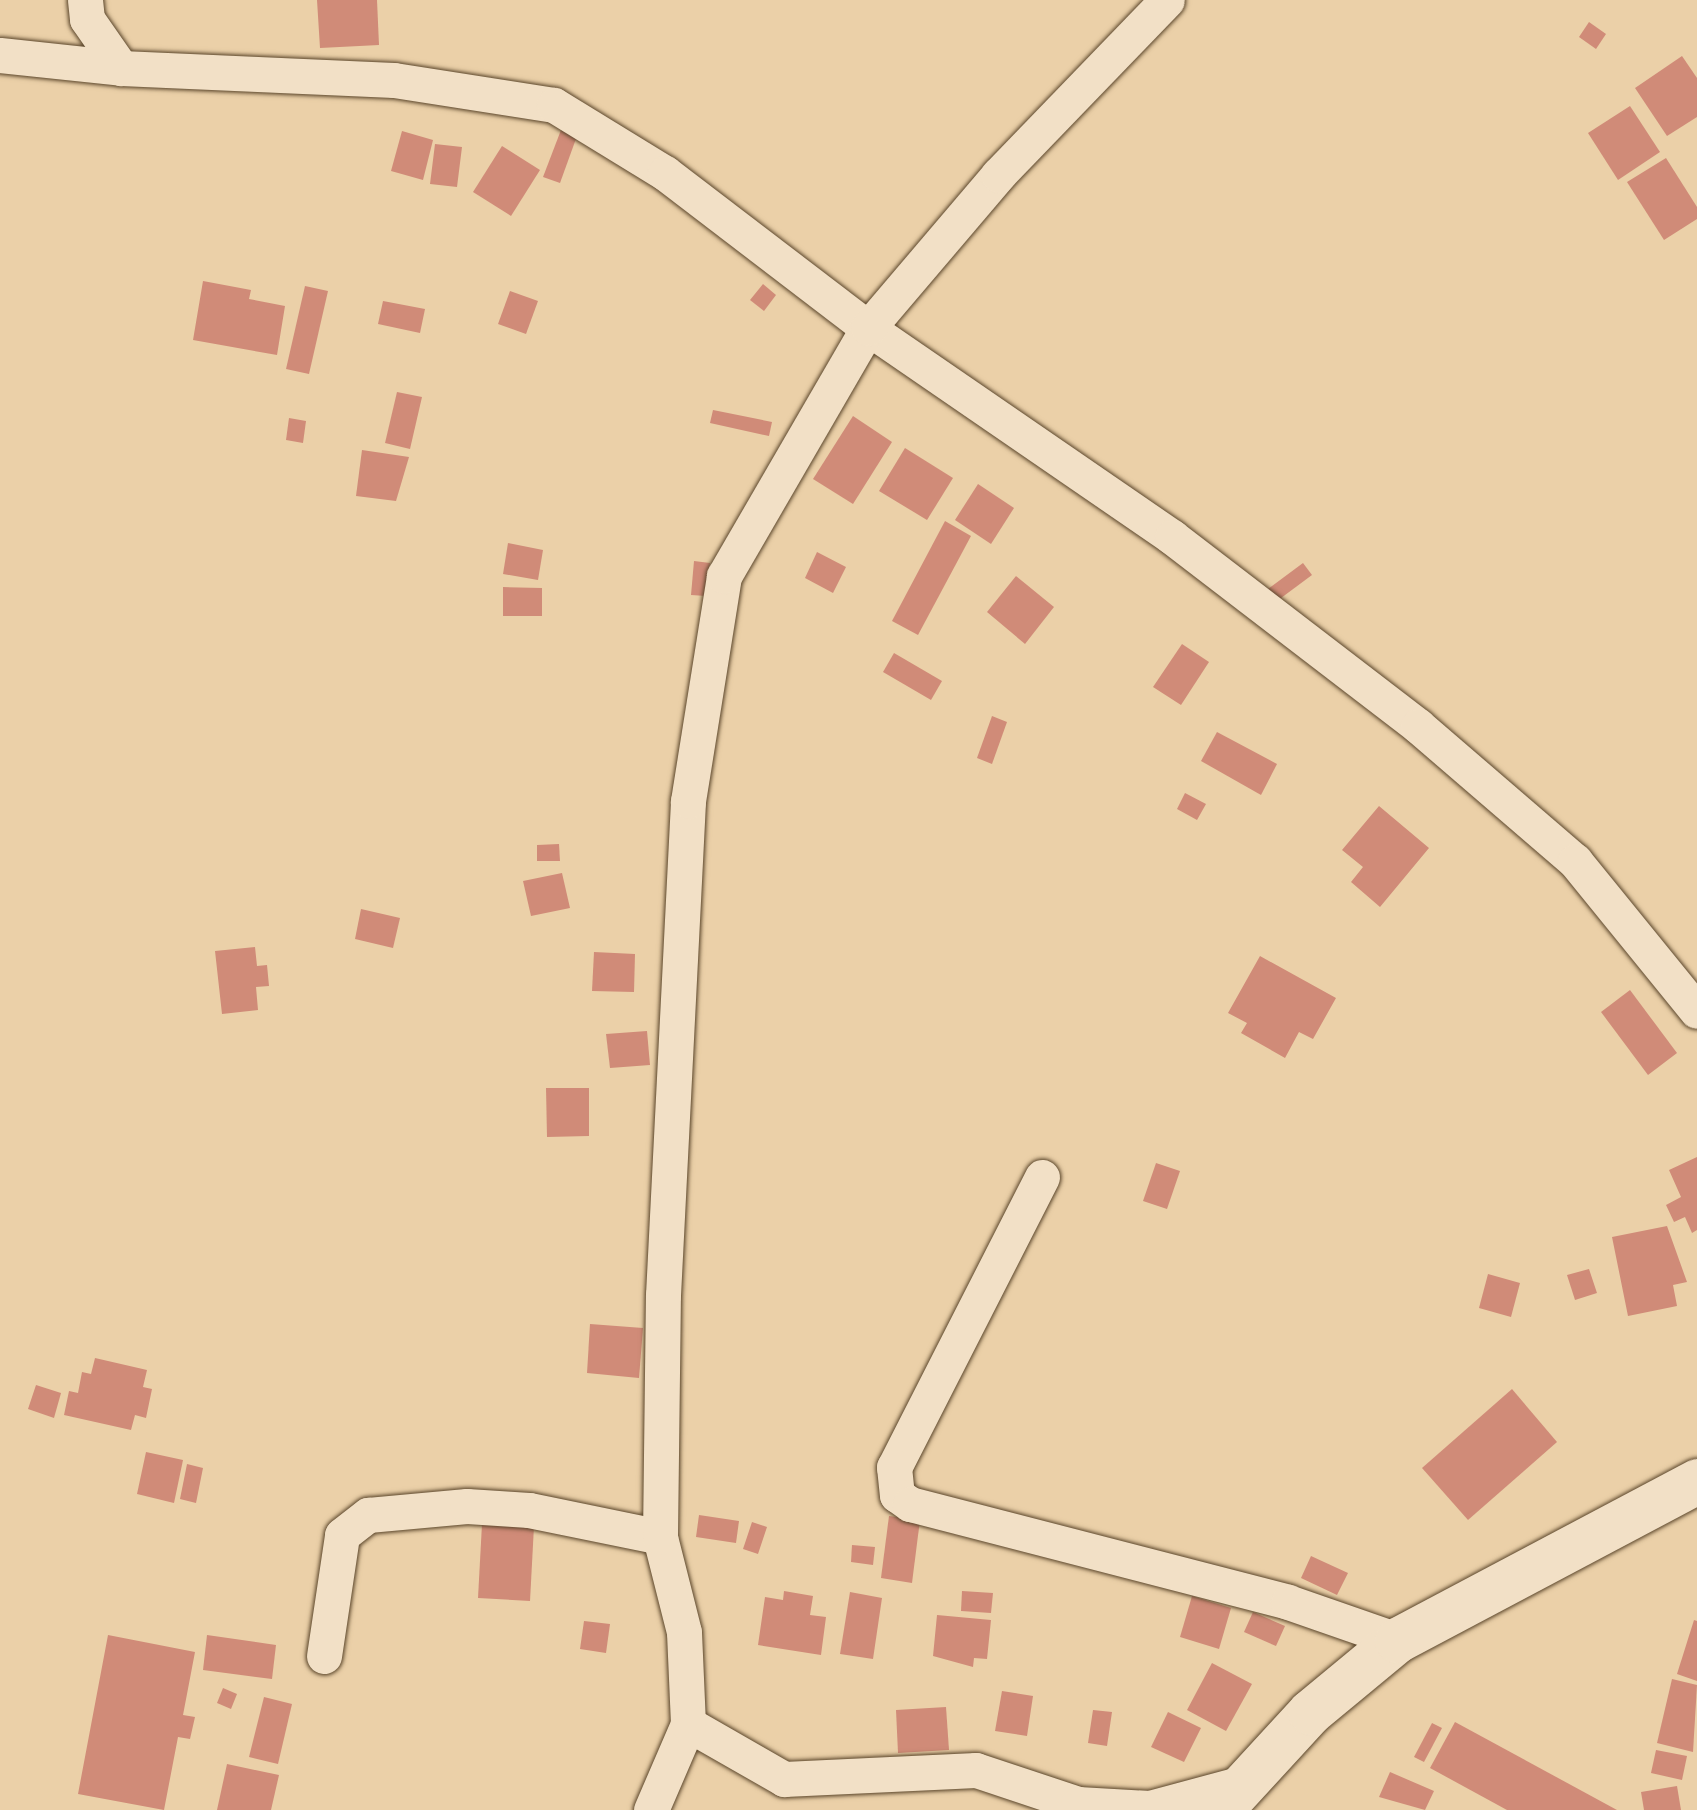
<!DOCTYPE html>
<html>
<head>
<meta charset="utf-8">
<style>
	body { margin:0 }
	#map { position:relative; width:1697px; height:1810px; overflow:hidden; background:#ebd0a8; font-family:"Old Standard TT",serif }
	div>[style] { position:absolute }
	[style*='--x'] { left:calc(var(--x)*1px); top:calc(var(--y)*1px); width:calc(var(--w)*1px); rotate:calc(var(--a)*1deg) }
	.building>* { inset:0; background:#d08b78 }
	.roads { filter:drop-shadow(0 0 2px #5a452a) drop-shadow(0 0 2px #5a452a) }
	.minor>* { height:35px; margin:-17.5px; padding:0 17.5px; transform-origin:17.5px; border-radius:17.5px; background:#f2e0c6 }
	.tertiary>* { height:45px; margin:-22.5px; padding:0 22.5px; transform-origin:22.5px; border-radius:22.5px; background:#f2e0c6 }
	span { translate:-50% -50%; white-space:nowrap; text-align:center; line-height:1.15; -webkit-text-stroke:10px #f2e0c6; paint-order:stroke }
</style>
</head>
<body>
<div id="map">
	<div class="building">
		<i style="clip-path:polygon(317px 0,377px 0,379px 45px,320px 48px)"></i>
		<i style="clip-path:polygon(1589px 22px,1606px 34px,1596px 49px,1579px 37px)"></i>
		<i style="clip-path:polygon(1682px 56px,1697px 78px,1697px 117px,1667px 136px,1635px 88px)"></i>
		<i style="clip-path:polygon(1630px 106px,1660px 152px,1618px 180px,1588px 133px)"></i>
		<i style="clip-path:polygon(561px 130px,577px 136px,560px 183px,543px 177px)"></i>
		<i style="clip-path:polygon(402px 131px,433px 140px,423px 180px,391px 171px)"></i>
		<i style="clip-path:polygon(435px 144px,462px 147px,457px 187px,430px 184px)"></i>
		<i style="clip-path:polygon(502px 146px,540px 170px,511px 216px,473px 192px)"></i>
		<i style="clip-path:polygon(1666px 158px,1697px 207px,1697px 219px,1664px 240px,1627px 182px)"></i>
		<i style="clip-path:polygon(203px 281px,251px 290px,249px 299px,285px 306px,277px 355px,193px 340px)"></i>
		<i style="clip-path:polygon(763px 284px,776px 295px,764px 311px,750px 300px)"></i>
		<i style="clip-path:polygon(305px 286px,328px 291px,309px 374px,286px 369px)"></i>
		<i style="clip-path:polygon(510px 291px,538px 301px,526px 334px,498px 324px)"></i>
		<i style="clip-path:polygon(383px 301px,425px 309px,420px 333px,378px 324px)"></i>
		<i style="clip-path:polygon(397px 392px,422px 397px,410px 449px,385px 443px)"></i>
		<i style="clip-path:polygon(713px 410px,772px 422px,769px 436px,710px 423px)"></i>
		<i style="clip-path:polygon(853px 416px,892px 442px,853px 504px,813px 479px)"></i>
		<i style="clip-path:polygon(289px 418px,306px 421px,303px 443px,286px 440px)"></i>
		<i style="clip-path:polygon(905px 448px,953px 478px,927px 520px,879px 491px)"></i>
		<i style="clip-path:polygon(362px 450px,409px 457px,396px 501px,356px 496px)"></i>
		<i style="clip-path:polygon(978px 484px,1014px 508px,991px 544px,955px 520px)"></i>
		<i style="clip-path:polygon(945px 521px,971px 536px,918px 635px,892px 621px)"></i>
		<i style="clip-path:polygon(508px 543px,543px 550px,538px 580px,503px 574px)"></i>
		<i style="clip-path:polygon(817px 552px,846px 567px,833px 593px,805px 578px)"></i>
		<i style="clip-path:polygon(694px 561px,710px 563px,706px 596px,691px 595px)"></i>
		<i style="clip-path:polygon(1303px 563px,1312px 575px,1277px 601px,1268px 589px)"></i>
		<i style="clip-path:polygon(1016px 576px,1054px 607px,1025px 644px,987px 612px)"></i>
		<i style="clip-path:polygon(503px 587px,542px 588px,542px 616px,503px 616px)"></i>
		<i style="clip-path:polygon(1182px 644px,1209px 662px,1181px 705px,1153px 687px)"></i>
		<i style="clip-path:polygon(894px 653px,942px 681px,931px 700px,883px 672px)"></i>
		<i style="clip-path:polygon(992px 716px,1007px 722px,992px 764px,977px 758px)"></i>
		<i style="clip-path:polygon(1217px 732px,1277px 764px,1261px 795px,1201px 761px)"></i>
		<i style="clip-path:polygon(1185px 793px,1206px 804px,1197px 820px,1177px 809px)"></i>
		<i style="clip-path:polygon(1379px 806px,1429px 848px,1380px 907px,1351px 882px,1363px 867px,1342px 850px)"></i>
		<i style="clip-path:polygon(559px 844px,560px 861px,537px 861px,537px 845px)"></i>
		<i style="clip-path:polygon(562px 873px,570px 908px,531px 916px,523px 881px)"></i>
		<i style="clip-path:polygon(361px 909px,400px 918px,393px 948px,355px 939px)"></i>
		<i style="clip-path:polygon(255px 947px,257px 966px,267px 965px,269px 986px,256px 987px,258px 1010px,222px 1014px,215px 951px)"></i>
		<i style="clip-path:polygon(594px 952px,635px 954px,634px 992px,592px 991px)"></i>
		<i style="clip-path:polygon(1260px 956px,1336px 998px,1313px 1039px,1299px 1032px,1285px 1058px,1241px 1033px,1247px 1023px,1228px 1013px)"></i>
		<i style="clip-path:polygon(1630px 990px,1677px 1053px,1648px 1075px,1601px 1012px)"></i>
		<i style="clip-path:polygon(647px 1031px,650px 1065px,610px 1068px,606px 1034px)"></i>
		<i style="clip-path:polygon(546px 1088px,589px 1088px,589px 1136px,547px 1137px)"></i>
		<i style="clip-path:polygon(1697px 1157px,1697px 1230px,1692px 1233px,1685px 1217px,1674px 1222px,1666px 1205px,1681px 1197px,1669px 1170px)"></i>
		<i style="clip-path:polygon(1156px 1163px,1180px 1171px,1167px 1209px,1143px 1201px)"></i>
		<i style="clip-path:polygon(1667px 1226px,1687px 1282px,1673px 1285px,1677px 1306px,1628px 1316px,1612px 1237px)"></i>
		<i style="clip-path:polygon(1589px 1269px,1597px 1293px,1575px 1300px,1567px 1275px)"></i>
		<i style="clip-path:polygon(1488px 1274px,1520px 1283px,1511px 1317px,1479px 1308px)"></i>
		<i style="clip-path:polygon(590px 1324px,643px 1328px,639px 1378px,587px 1373px)"></i>
		<i style="clip-path:polygon(95px 1358px,147px 1370px,143px 1387px,152px 1389px,146px 1418px,135px 1415px,131px 1430px,64px 1415px,69px 1391px,78px 1393px,82px 1372px,91px 1374px)"></i>
		<i style="clip-path:polygon(36px 1385px,61px 1393px,54px 1418px,28px 1409px)"></i>
		<i style="clip-path:polygon(1512px 1389px,1557px 1442px,1468px 1520px,1422px 1468px)"></i>
		<i style="clip-path:polygon(146px 1452px,183px 1460px,174px 1503px,137px 1494px)"></i>
		<i style="clip-path:polygon(187px 1464px,203px 1468px,196px 1503px,180px 1499px)"></i>
		<i style="clip-path:polygon(699px 1515px,739px 1521px,736px 1543px,696px 1537px)"></i>
		<i style="clip-path:polygon(889px 1516px,920px 1520px,912px 1583px,881px 1578px)"></i>
		<i style="clip-path:polygon(752px 1522px,767px 1527px,758px 1554px,743px 1549px)"></i>
		<i style="clip-path:polygon(482px 1524px,534px 1526px,530px 1601px,478px 1598px)"></i>
		<i style="clip-path:polygon(852px 1545px,875px 1547px,873px 1565px,851px 1562px)"></i>
		<i style="clip-path:polygon(1311px 1556px,1348px 1573px,1337px 1595px,1301px 1578px)"></i>
		<i style="clip-path:polygon(784px 1591px,813px 1596px,810px 1615px,826px 1617px,821px 1655px,758px 1645px,765px 1597px,783px 1600px)"></i>
		<i style="clip-path:polygon(962px 1591px,993px 1593px,991px 1613px,961px 1611px)"></i>
		<i style="clip-path:polygon(850px 1592px,882px 1598px,873px 1659px,840px 1654px)"></i>
		<i style="clip-path:polygon(1192px 1596px,1231px 1608px,1219px 1649px,1180px 1637px)"></i>
		<i style="clip-path:polygon(1253px 1612px,1285px 1626px,1276px 1646px,1244px 1632px)"></i>
		<i style="clip-path:polygon(937px 1615px,991px 1620px,987px 1659px,974px 1658px,973px 1667px,933px 1656px)"></i>
		<i style="clip-path:polygon(1694px 1620px,1697px 1621px,1697px 1681px,1677px 1674px)"></i>
		<i style="clip-path:polygon(584px 1621px,610px 1624px,606px 1653px,580px 1649px)"></i>
		<i style="clip-path:polygon(108px 1635px,195px 1652px,183px 1715px,195px 1717px,190px 1739px,178px 1737px,164px 1810px,78px 1794px)"></i>
		<i style="clip-path:polygon(207px 1635px,276px 1645px,272px 1679px,203px 1670px)"></i>
		<i style="clip-path:polygon(1212px 1663px,1252px 1684px,1226px 1731px,1187px 1710px)"></i>
		<i style="clip-path:polygon(1672px 1679px,1697px 1685px,1693px 1752px,1657px 1743px)"></i>
		<i style="clip-path:polygon(223px 1688px,237px 1694px,231px 1709px,217px 1703px)"></i>
		<i style="clip-path:polygon(1002px 1691px,1033px 1696px,1027px 1736px,995px 1731px)"></i>
		<i style="clip-path:polygon(264px 1697px,292px 1704px,278px 1764px,249px 1757px)"></i>
		<i style="clip-path:polygon(946px 1707px,949px 1750px,898px 1753px,896px 1710px)"></i>
		<i style="clip-path:polygon(1093px 1710px,1112px 1712px,1107px 1746px,1088px 1743px)"></i>
		<i style="clip-path:polygon(1168px 1712px,1201px 1728px,1184px 1762px,1151px 1747px)"></i>
		<i style="clip-path:polygon(1455px 1722px,1617px 1810px,1507px 1810px,1430px 1768px)"></i>
		<i style="clip-path:polygon(1432px 1723px,1442px 1728px,1424px 1762px,1414px 1757px)"></i>
		<i style="clip-path:polygon(1656px 1750px,1687px 1756px,1682px 1780px,1651px 1773px)"></i>
		<i style="clip-path:polygon(227px 1764px,279px 1775px,271px 1810px,217px 1810px)"></i>
		<i style="clip-path:polygon(1390px 1772px,1434px 1791px,1425px 1810px,1379px 1797px)"></i>
		<i style="clip-path:polygon(1677px 1786px,1681px 1810px,1644px 1810px,1641px 1792px)"></i>
	</div>
	<div class="roads">
		<div class="minor">
			<i style="--x:85;--y:0;--w:19;--a:84"></i>
			<i style="--x:87;--y:19;--w:60;--a:55.2"></i>
			<i style="--x:0;--y:55;--w:122;--a:6.1"></i>
			<i style="--x:121;--y:68;--w:273;--a:2.5"></i>
			<i style="--x:394;--y:80;--w:162;--a:8.9"></i>
			<i style="--x:554;--y:105;--w:130;--a:31.5"></i>
			<i style="--x:665;--y:173;--w:255;--a:37.4"></i>
			<i style="--x:868;--y:328;--w:369;--a:34.5"></i>
			<i style="--x:1172;--y:537;--w:310;--a:37.5"></i>
			<i style="--x:1418;--y:726;--w:207;--a:40.7"></i>
			<i style="--x:1575;--y:861;--w:193;--a:50.9"></i>
			<i style="--x:1042;--y:1177;--w:326;--a:117"></i>
			<i style="--x:894;--y:1467;--w:28;--a:84"></i>
			<i style="--x:897;--y:1495;--w:16;--a:35"></i>
			<i style="--x:910;--y:1504;--w:390;--a:14.5"></i>
			<i style="--x:1288;--y:1602;--w:115;--a:19.2"></i>
			<i style="--x:324;--y:1656;--w:122;--a:-81.5"></i>
			<i style="--x:342;--y:1535;--w:33;--a:-38"></i>
			<i style="--x:368;--y:1515;--w:99;--a:-5.2"></i>
			<i style="--x:467;--y:1506;--w:62;--a:3.7"></i>
			<i style="--x:529;--y:1510;--w:134;--a:11.6"></i>
			<i style="--x:688;--y:1724;--w:111;--a:29.8"></i>
			<i style="--x:784;--y:1779;--w:192;--a:-2.7"></i>
			<i style="--x:976;--y:1770;--w:108;--a:18.4"></i>
			<i style="--x:1078;--y:1804;--w:72;--a:3.2"></i>
			<i style="--x:1150;--y:1808;--w:99;--a:-15.2"></i>
			<i style="--x:651;--y:1810;--w:94;--a:-66.7"></i>
			<i style="--x:688;--y:1724;--w:92;--a:-92.5"></i>
			<i style="--x:684;--y:1632;--w:98;--a:-104.2"></i>
			<i style="--x:660;--y:1537;--w:242;--a:-89.3"></i>
			<i style="--x:663;--y:1295;--w:495;--a:-87.1"></i>
			<i style="--x:688;--y:801;--w:228;--a:-80.9"></i>
			<i style="--x:724;--y:576;--w:287;--a:-59.9"></i>
			<i style="--x:868;--y:328;--w:201;--a:-49.6"></i>
			<i style="--x:998;--y:175;--w:243;--a:-46"></i>
		</div>
		<div class="tertiary">
			<i style="--x:1220;--y:1810;--w:133;--a:-47.4"></i>
			<i style="--x:1310;--y:1712;--w:113;--a:-39.6"></i>
			<i style="--x:1397;--y:1640;--w:340;--a:-27.9"></i>
		</div>
	</div>
</div>
</body>
</html>
